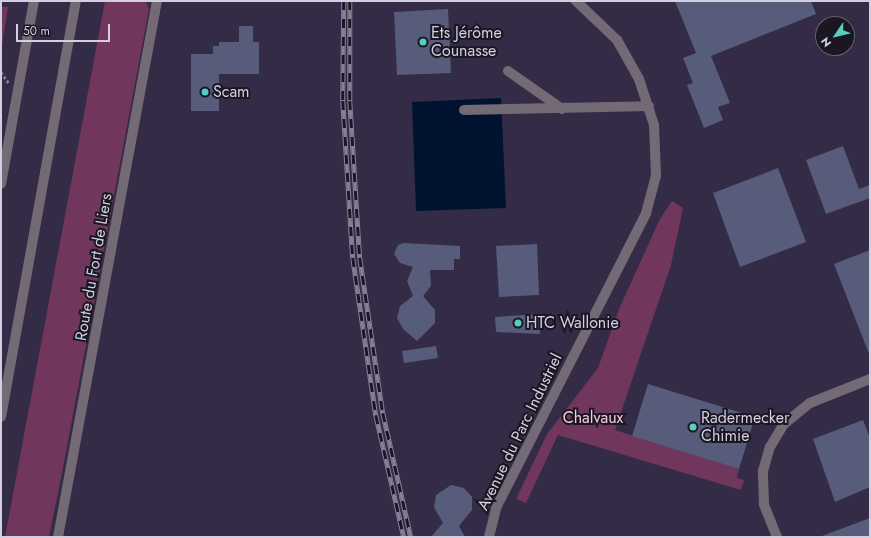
<!DOCTYPE html>
<html>
<head>
<meta charset="utf-8">
<style>
	body { margin:0 }
	#map { position:relative; width:871px; height:538px; overflow:hidden; background:#342b46; font-family:Jost,sans-serif }
	div>[style] { position:absolute }
	[style*='--x'] { left:calc(var(--x)*1px); top:calc(var(--y)*1px); width:calc(var(--w)*1px); rotate:calc(var(--a)*1deg) }
	.green>* { inset:0; background:#71365b }
	.water>* { inset:0; background:#001432 }
	.building>* { inset:0; background:#565c7a }
	.path>* { height:2.5px; margin-top:-1.25px; transform-origin:0; background:repeating-linear-gradient(90deg,#7f788e 0 3px,transparent 0 5px) }
	.minor>* { height:10px; margin:-5px; padding:0 5px; transform-origin:5px; border-radius:5px; background:#746a76 }
	.rail>* { height:4.5px; margin-top:-2.25px; transform-origin:0; background:repeating-linear-gradient(90deg,#1a1622 0 9px,#867f96 0 18px); box-sizing:border-box; border-block:1px solid #867f96 }
	.dots>* { width:11px; height:11px; translate:-50% -50%; box-sizing:border-box; border:2px solid #1a1622; border-radius:50% }
	span { translate:-50% -50%; white-space:nowrap; text-align:center; line-height:1.15; -webkit-text-stroke:4px #1a1622; paint-order:stroke }
	.poi-label { font-size:16px; color:#d3cee0 }
	.left { translate:0 -50%; text-align:left }
	.street-label { font-size:16px; color:#d3cee0 }
	.park-label { font-size:16px; color:#f5cae2 }
	.frame { position:absolute; inset:0; border:2px solid #d3cee0; pointer-events:none }
	.north { position:absolute; left:815px; top:16px; width:40px; height:40px; box-sizing:border-box; background:#1a1622; border:1px solid #64606e; border-radius:50%; rotate:235deg; font-size:11px; font-weight:700; line-height:16px; text-align:center; color:#d3cee0 }
	.north::after { content:''; display:block; margin:auto; width:14px; height:18px; background:#57cec2; clip-path:polygon(50% 0,100% 100%,50% 72%,0 100%) }
	.scale { position:absolute; left:16px; top:24px; width:94px; height:18px; box-sizing:border-box; border:2px solid #d3cee0; border-top:0; padding-left:5px; font-size:12px; line-height:14px; white-space:nowrap; color:#d3cee0; -webkit-text-stroke:3px #1a1622; paint-order:stroke }
</style>
</head>
<body>
<div id="map">
	<div class="green">
		<i style="clip-path:polygon(105px 1px,146px 1px,149px 9px,62px 473px,49px 537px,5px 537px)"></i>
		<i style="clip-path:polygon(1px 7px,8px 7px,1px 52px)"></i>
		<i style="clip-path:polygon(672px 201px,683px 208px,671px 265px,615px 430px,739px 469px,737px 478px,744px 480px,741px 490px,558px 435px,526px 503px,516px 499px,547px 434px,598px 368px,619px 309px,660px 219px)"></i>
	</div>
	<div class="water">
		<i style="clip-path:polygon(501px 98px,506px 208px,416px 211px,412px 102px)"></i>
	</div>
	<div class="building">
		<i style="clip-path:polygon(675px 1px,811px 1px,816px 14px,711px 56px,730px 103px,718px 107px,723px 120px,704px 128px,687px 85px,693px 83px,683px 58px,696px 53px)"></i>
		<i style="clip-path:polygon(448px 9px,451px 73px,397px 75px,394px 12px)"></i>
		<i style="clip-path:polygon(239px 26px,253px 26px,253px 42px,259px 42px,259px 74px,219px 74px,219px 111px,191px 111px,191px 54px,213px 54px,213px 46px,219px 46px,219px 42px,239px 42px)"></i>
		<i style="clip-path:polygon(843px 146px,859px 189px,870px 185px,870px 198px,826px 214px,806px 160px)"></i>
		<i style="clip-path:polygon(778px 168px,806px 242px,740px 267px,713px 193px)"></i>
		<i style="clip-path:polygon(404px 243px,460px 246px,460px 259px,454px 259px,454px 270px,430px 270px,431px 286px,423px 296px,435px 310px,435px 323px,417px 341px,403px 329px,397px 318px,400px 306px,413px 296px,407px 281px,413px 267px,400px 263px,394px 254px,398px 245px)"></i>
		<i style="clip-path:polygon(537px 244px,539px 295px,499px 297px,496px 246px)"></i>
		<i style="clip-path:polygon(870px 250px,870px 354px,869px 354px,834px 264px)"></i>
		<i style="clip-path:polygon(539px 314px,540px 334px,496px 332px,495px 317px)"></i>
		<i style="clip-path:polygon(436px 346px,438px 358px,404px 363px,402px 351px)"></i>
		<i style="clip-path:polygon(648px 384px,755px 417px,739px 469px,632px 436px)"></i>
		<i style="clip-path:polygon(863px 420px,870px 438px,870px 487px,835px 502px,813px 439px)"></i>
		<i style="clip-path:polygon(451px 485px,464px 488px,472px 497px,472px 510px,459px 526px,465px 537px,431px 537px,443px 523px,434px 507px,436px 495px)"></i>
		<i style="clip-path:polygon(870px 518px,870px 537px,822px 537px,822px 536px)"></i>
	</div>
	<div class="path">
		<i style="--x:1;--y:72;--w:14;--a:54"></i>
	</div>
	<div class="minor">
		<i style="--x:508;--y:71;--w:66;--a:35.1"></i>
		<i style="--x:464;--y:110;--w:185;--a:-1.2"></i>
		<i style="--x:1;--y:184;--w:186;--a:-79.8"></i>
		<i style="--x:1;--y:417;--w:423;--a:-79.8"></i>
		<i style="--x:58;--y:537;--w:545;--a:-79.54"></i>
		<i style="--x:489;--y:537;--w:32;--a:-76"></i>
		<i style="--x:497;--y:506;--w:329;--a:-63"></i>
		<i style="--x:646;--y:213;--w:38;--a:-75"></i>
		<i style="--x:656;--y:176;--w:51;--a:-92.2"></i>
		<i style="--x:654;--y:125;--w:48;--a:-108.1"></i>
		<i style="--x:639;--y:79;--w:45;--a:-119.4"></i>
		<i style="--x:617;--y:40;--w:57;--a:-136.4"></i>
		<i style="--x:777;--y:537;--w:35;--a:-112"></i>
		<i style="--x:764;--y:504;--w:33;--a:-92"></i>
		<i style="--x:763;--y:471;--w:25;--a:-74"></i>
		<i style="--x:770;--y:447;--w:27;--a:-59"></i>
		<i style="--x:784;--y:424;--w:33;--a:-39"></i>
		<i style="--x:810;--y:403;--w:65;--a:-21.8"></i>
	</div>
	<div class="rail">
		<i style="--x:344;--y:1;--w:100;--a:90.6"></i>
		<i style="--x:343;--y:101;--w:157;--a:86.4"></i>
		<i style="--x:353;--y:258;--w:159;--a:81.7"></i>
		<i style="--x:376;--y:415;--w:125;--a:77.1"></i>
		<i style="--x:350;--y:1;--w:100;--a:90"></i>
		<i style="--x:350;--y:101;--w:157;--a:86.4"></i>
		<i style="--x:360;--y:258;--w:157;--a:81.6"></i>
		<i style="--x:383;--y:413;--w:127;--a:77.3"></i>
	</div>
	<div class="dots">
		<i style="left:423px;top:42px;background:#57cec2"></i>
		<i style="left:205px;top:92px;background:#57cec2"></i>
		<i style="left:518px;top:323px;background:#57cec2"></i>
		<i style="left:693px;top:427px;background:#57cec2"></i>
	</div>
	<div class="poi-label">
		<span class="left" style="left:431px;top:42px">Ets Jérôme<br>Counasse</span>
		<span class="left" style="left:213px;top:92px">Scam</span>
		<span class="left" style="left:526px;top:323px">HTC Wallonie</span>
		<span class="left" style="left:701px;top:427px">Radermecker<br>Chimie</span>
	</div>
	<div class="street-label">
		<span style="left:94px;top:267px;rotate:-80deg">Route du Fort de Liers</span>
		<span style="left:520px;top:432px;rotate:-64deg">Avenue du Parc Industriel</span>
	</div>
	<div class="park-label">
		<span style="left:593px;top:418px">Chalvaux</span>
	</div>
	<div class="frame"></div>
	<div class="north">N</div>
	<div class="scale">50 m</div>
</div>
</body>
</html>
